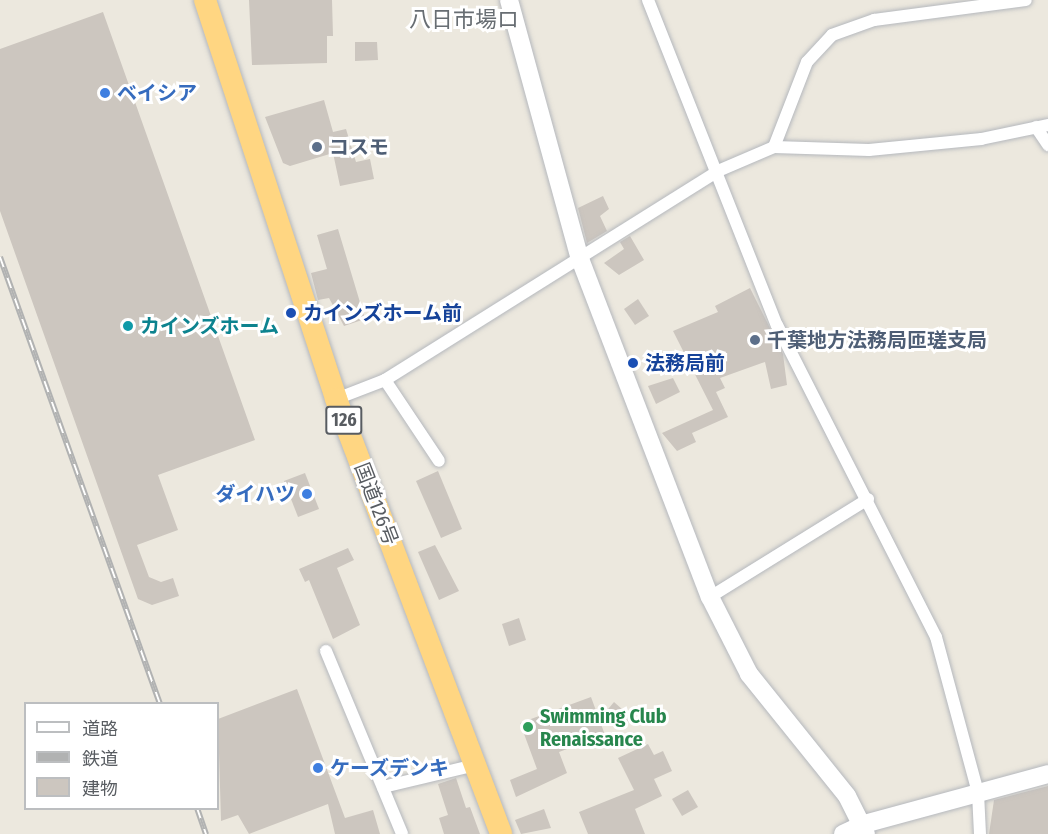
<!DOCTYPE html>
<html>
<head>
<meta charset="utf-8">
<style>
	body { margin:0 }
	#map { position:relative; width:1048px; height:834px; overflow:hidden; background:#ece8de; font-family:"Fira Sans Condensed","Noto Sans JP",sans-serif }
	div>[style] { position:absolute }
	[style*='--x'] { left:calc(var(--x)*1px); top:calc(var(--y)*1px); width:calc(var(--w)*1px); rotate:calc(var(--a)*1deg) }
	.building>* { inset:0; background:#ccc6bf }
	.roads { filter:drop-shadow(0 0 2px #b5b8bd) drop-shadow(0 0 2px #b5b8bd) }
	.street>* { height:12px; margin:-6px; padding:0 6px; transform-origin:6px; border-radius:6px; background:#fff }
	.secondary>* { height:18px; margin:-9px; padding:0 9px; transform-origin:9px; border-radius:9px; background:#fff }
	.highway>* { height:22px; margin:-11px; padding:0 11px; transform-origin:11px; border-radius:11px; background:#ffd682 }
	.rail>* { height:6px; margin-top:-3px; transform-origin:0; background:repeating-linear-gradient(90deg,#fff 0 11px,#b1b2b2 0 22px); box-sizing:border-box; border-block:2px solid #b1b2b2 }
	.dots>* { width:16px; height:16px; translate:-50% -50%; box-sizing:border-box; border:3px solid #fff; border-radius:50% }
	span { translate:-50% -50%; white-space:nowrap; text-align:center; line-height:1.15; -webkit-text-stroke:6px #fff; paint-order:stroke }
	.shield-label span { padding:2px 4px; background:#fff; border:2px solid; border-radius:4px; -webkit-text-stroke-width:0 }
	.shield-label { font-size:18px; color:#585c61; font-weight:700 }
	.shop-label { font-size:20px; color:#366cbe; font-weight:700 }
	.left { translate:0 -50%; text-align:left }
	.right { translate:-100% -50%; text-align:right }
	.service-label { font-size:20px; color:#4e5e75; font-weight:700 }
	.transit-label { font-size:20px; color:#164399; font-weight:700 }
	.culture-label { font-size:20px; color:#0d838f; font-weight:700 }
	.street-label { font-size:20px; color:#585c61 }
	.leisure-label { font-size:20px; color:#27864d; font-weight:700 }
	.quarter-label { font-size:22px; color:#686e73 }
	.legend { position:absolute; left:24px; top:702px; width:195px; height:108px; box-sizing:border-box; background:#fff; border:2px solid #bcbec0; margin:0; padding:8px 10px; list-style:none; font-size:18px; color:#585c61 }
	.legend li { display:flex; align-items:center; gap:12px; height:30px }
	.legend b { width:30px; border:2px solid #bcbec0 }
</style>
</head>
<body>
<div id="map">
	<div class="building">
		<i style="clip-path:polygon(249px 0,332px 0,333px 36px,327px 36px,327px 63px,252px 65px)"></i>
		<i style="clip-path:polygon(103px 12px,255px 440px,158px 475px,178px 530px,137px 545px,149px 577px,161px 582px,173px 578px,179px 596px,152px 605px,138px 599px,0 211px,0 49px)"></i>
		<i style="clip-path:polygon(355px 42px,377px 42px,378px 60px,355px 61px)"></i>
		<i style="clip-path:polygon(324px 100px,333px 132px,346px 129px,356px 162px,370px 159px,374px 179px,340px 186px,333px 153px,290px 166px,283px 163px,265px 117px)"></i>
		<i style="clip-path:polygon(603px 196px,609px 209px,600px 216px,607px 231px,587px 243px,578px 208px)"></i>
		<i style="clip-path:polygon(338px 229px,365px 319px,344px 326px,329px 298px,318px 300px,311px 273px,327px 269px,317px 235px)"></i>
		<i style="clip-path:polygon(630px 236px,644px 260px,619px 275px,604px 263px,624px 249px,620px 242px)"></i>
		<i style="clip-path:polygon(750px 288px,783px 354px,787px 385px,771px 389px,765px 362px,720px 378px,725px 388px,716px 392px,728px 417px,692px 433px,696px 442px,677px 451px,662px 433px,713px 410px,673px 331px,718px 312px,715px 306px)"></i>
		<i style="clip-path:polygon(638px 299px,649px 316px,635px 325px,624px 309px)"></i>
		<i style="clip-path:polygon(673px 378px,680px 392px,656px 404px,648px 386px)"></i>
		<i style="clip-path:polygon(438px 471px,462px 529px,441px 538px,416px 481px)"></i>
		<i style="clip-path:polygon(305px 473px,319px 509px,298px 517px,284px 481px)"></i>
		<i style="clip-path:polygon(435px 545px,459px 591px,439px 600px,418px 552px)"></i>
		<i style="clip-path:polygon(348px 548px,354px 560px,337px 568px,360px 625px,333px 639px,309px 580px,305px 582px,299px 569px)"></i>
		<i style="clip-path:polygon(519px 618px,526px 640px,509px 646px,502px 624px)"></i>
		<i style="clip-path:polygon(297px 689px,345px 818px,373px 810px,380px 834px,335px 834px,328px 804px,249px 834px,238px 815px,221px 821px,218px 719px)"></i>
		<i style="clip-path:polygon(591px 697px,605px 735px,559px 752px,567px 773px,516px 797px,510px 780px,537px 769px,520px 723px)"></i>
		<i style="clip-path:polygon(614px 702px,632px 718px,622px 729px,604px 714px)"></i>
		<i style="clip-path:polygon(648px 744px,654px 755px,663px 751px,672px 771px,654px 779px,662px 796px,635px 809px,645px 834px,588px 834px,579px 812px,634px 790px,618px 758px)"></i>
		<i style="clip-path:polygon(456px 778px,466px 808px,470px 807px,480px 834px,444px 834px,439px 818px,448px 815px,438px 784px)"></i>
		<i style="clip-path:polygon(1048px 786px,1048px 834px,989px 834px,994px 800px)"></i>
		<i style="clip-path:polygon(688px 790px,698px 807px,682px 816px,672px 799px)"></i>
		<i style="clip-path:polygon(544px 809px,551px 828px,521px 834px,515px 820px)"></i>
	</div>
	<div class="roads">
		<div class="street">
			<i style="--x:648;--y:0;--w:350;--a:68.4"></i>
			<i style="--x:777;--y:325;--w:350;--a:63"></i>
			<i style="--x:936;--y:637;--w:162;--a:74.9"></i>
			<i style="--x:978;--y:793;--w:41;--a:87.2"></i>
			<i style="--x:1036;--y:127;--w:22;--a:56"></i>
			<i style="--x:774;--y:147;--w:91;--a:-68.8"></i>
			<i style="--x:807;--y:62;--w:37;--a:-47"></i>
			<i style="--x:832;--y:35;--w:45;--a:-19.7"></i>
			<i style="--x:874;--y:20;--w:153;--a:-7.5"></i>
			<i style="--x:385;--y:380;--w:97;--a:56.3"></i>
			<i style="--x:336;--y:399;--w:53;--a:-21.2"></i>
			<i style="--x:385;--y:380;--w:393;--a:-32.1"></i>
			<i style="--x:718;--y:171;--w:61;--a:-23.2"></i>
			<i style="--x:774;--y:147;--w:95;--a:1.8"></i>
			<i style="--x:869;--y:150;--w:113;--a:-5.6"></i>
			<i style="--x:981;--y:139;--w:68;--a:-11.8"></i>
			<i style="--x:710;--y:597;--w:186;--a:-31.8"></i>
			<i style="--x:326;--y:651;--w:198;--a:67.4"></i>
			<i style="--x:383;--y:787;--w:95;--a:-13.4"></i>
		</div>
		<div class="secondary">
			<i style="--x:509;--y:0;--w:269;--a:74.7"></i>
			<i style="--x:580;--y:259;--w:362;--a:69"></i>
			<i style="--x:710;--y:597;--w:86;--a:63.1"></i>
			<i style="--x:749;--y:674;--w:156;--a:51.2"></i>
			<i style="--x:847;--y:796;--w:42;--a:63.4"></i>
			<i style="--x:843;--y:834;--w:23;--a:-25"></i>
			<i style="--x:864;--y:824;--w:191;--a:-15.2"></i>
		</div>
		<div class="highway">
			<i style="--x:205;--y:0;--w:420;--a:71.8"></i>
			<i style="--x:336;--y:399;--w:465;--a:69.2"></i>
		</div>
	</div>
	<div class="rail">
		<i style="--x:0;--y:257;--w:475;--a:70.3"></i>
		<i style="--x:197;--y:808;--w:28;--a:71"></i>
	</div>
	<div class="dots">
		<i style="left:105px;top:93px;background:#3f7fe0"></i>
		<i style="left:317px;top:147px;background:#5c6f8a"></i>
		<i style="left:291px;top:313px;background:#1a4fb4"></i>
		<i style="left:128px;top:326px;background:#0f9aa8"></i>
		<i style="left:755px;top:340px;background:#5c6f8a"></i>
		<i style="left:633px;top:363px;background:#1a4fb4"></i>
		<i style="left:307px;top:494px;background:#3f7fe0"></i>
		<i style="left:528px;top:727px;background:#2e9e5b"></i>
		<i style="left:318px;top:768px;background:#3f7fe0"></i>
	</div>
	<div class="shield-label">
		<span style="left:344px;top:420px">126</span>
	</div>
	<div class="shop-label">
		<span class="left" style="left:117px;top:93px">ベイシア</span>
		<span class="right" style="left:295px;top:494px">ダイハツ</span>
		<span class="left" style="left:330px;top:768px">ケーズデンキ</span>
	</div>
	<div class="service-label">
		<span class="left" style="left:329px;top:147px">コスモ</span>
		<span class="left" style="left:767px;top:340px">千葉地方法務局匝瑳支局</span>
	</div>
	<div class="transit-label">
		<span class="left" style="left:303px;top:313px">カインズホーム前</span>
		<span class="left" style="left:645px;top:363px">法務局前</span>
	</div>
	<div class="culture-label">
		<span class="left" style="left:140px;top:326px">カインズホーム</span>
	</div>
	<div class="street-label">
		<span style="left:376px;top:504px;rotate:69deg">国道126号</span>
	</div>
	<div class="leisure-label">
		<span class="left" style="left:540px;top:728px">Swimming Club<br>Renaissance</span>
	</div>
	<div class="quarter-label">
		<span style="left:464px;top:20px">八日市場ロ</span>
	</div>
	<ul class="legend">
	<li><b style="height:8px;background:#fff"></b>道路</li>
	<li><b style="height:8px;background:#b1b2b2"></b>鉄道</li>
	<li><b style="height:16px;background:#ccc6bf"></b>建物</li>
	</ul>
</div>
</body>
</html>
